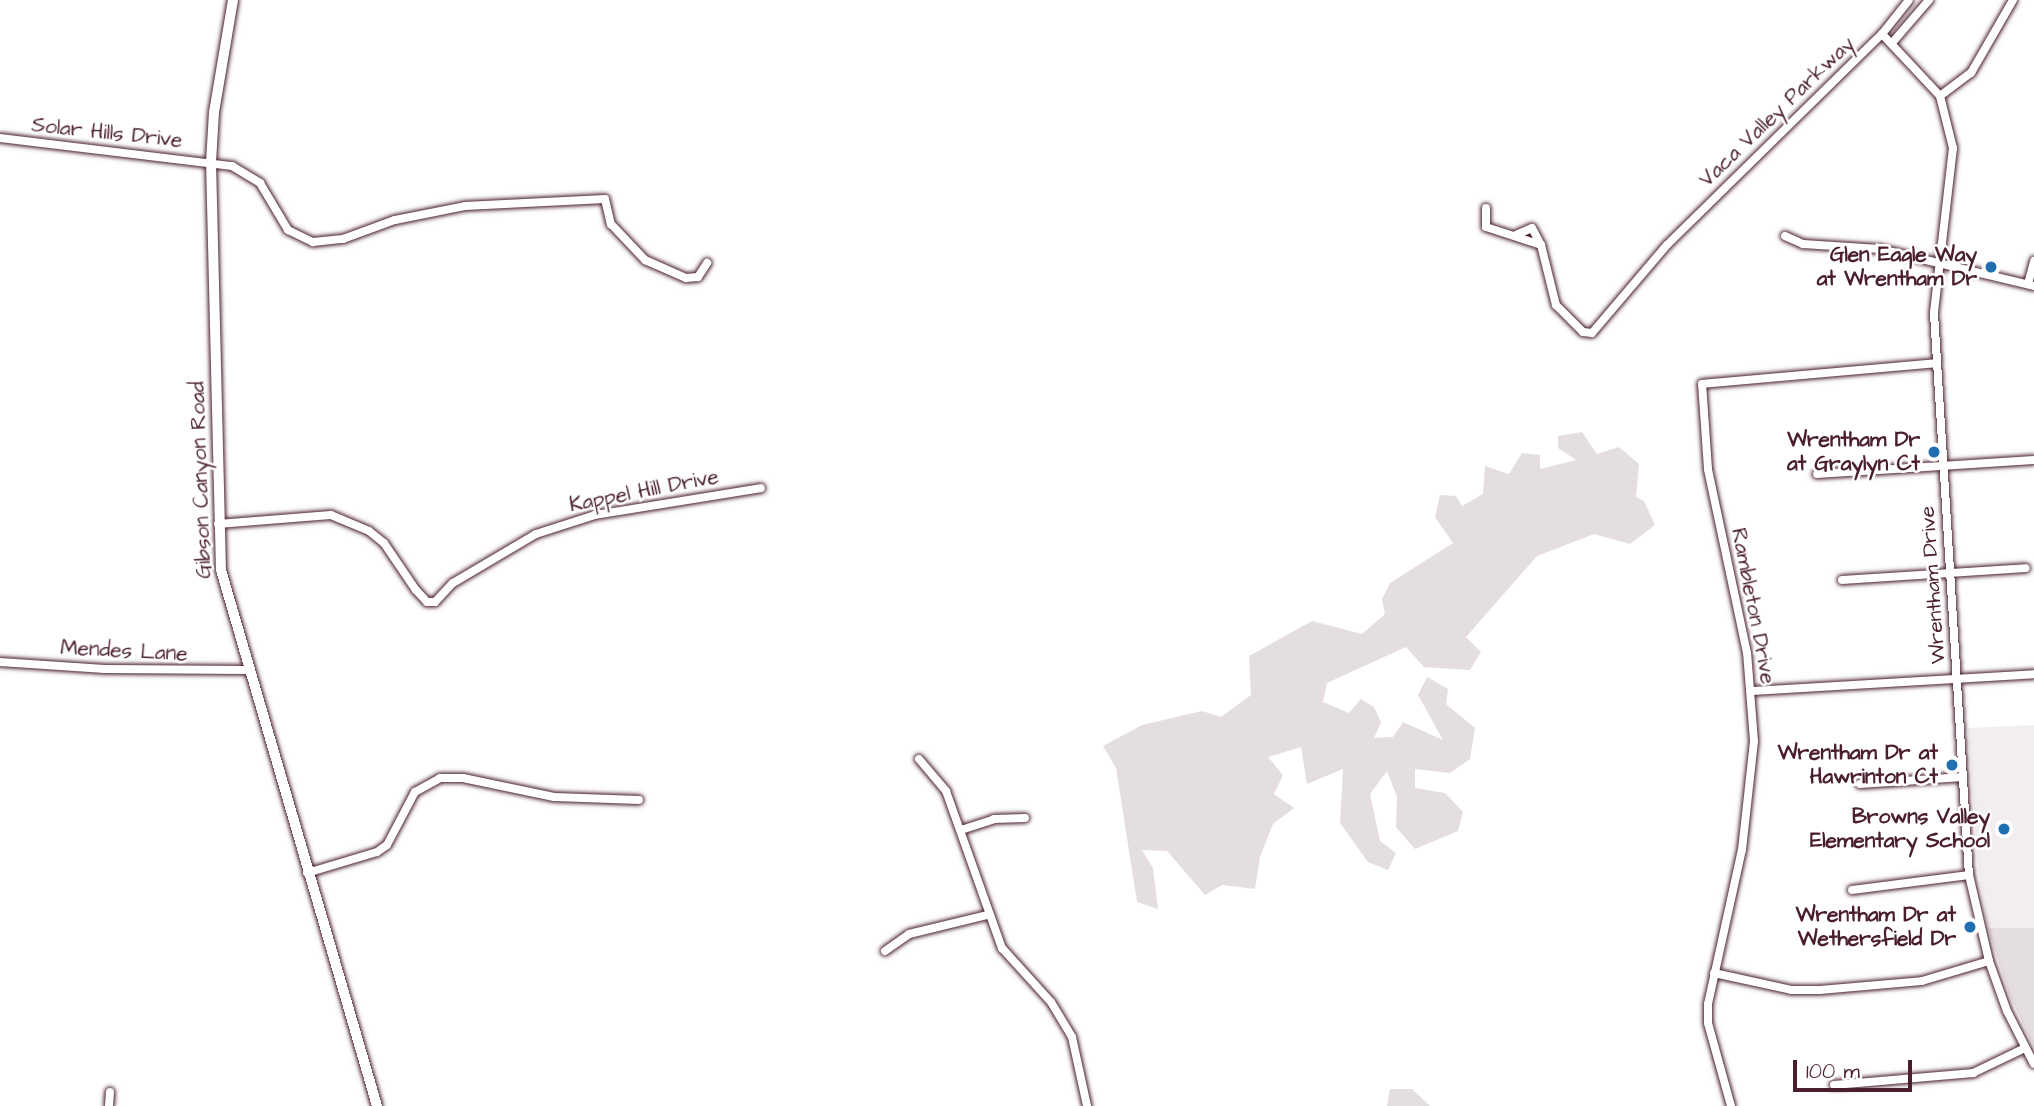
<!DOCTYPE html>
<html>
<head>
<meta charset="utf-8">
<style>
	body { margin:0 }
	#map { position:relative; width:2034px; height:1106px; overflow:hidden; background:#fff; font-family:"Architects Daughter",sans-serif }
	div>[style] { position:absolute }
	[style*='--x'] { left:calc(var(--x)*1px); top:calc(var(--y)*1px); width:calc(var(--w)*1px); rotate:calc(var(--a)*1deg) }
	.built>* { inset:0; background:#f2eeef }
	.green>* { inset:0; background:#e5dee0 }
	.roads { filter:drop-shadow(0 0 2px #4a1f2b) drop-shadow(0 0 2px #4a1f2b) }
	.minor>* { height:8px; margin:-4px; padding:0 4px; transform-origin:4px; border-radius:4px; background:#fff }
	.major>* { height:10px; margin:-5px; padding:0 5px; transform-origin:5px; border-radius:5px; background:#fff }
	.dots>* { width:19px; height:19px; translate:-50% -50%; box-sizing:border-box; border:4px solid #fff; border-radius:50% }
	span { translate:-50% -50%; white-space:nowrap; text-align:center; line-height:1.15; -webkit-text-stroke:5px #fff; paint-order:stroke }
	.street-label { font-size:21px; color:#4a1f2b }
	.poi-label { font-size:21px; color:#4a1f2b; font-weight:700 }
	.right { translate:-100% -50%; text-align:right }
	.scale { position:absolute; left:1793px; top:1060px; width:119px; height:32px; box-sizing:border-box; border:4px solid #4a1f2b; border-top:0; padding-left:9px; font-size:21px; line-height:24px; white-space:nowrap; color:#4a1f2b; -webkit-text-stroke:5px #fff; paint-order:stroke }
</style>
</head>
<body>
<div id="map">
	<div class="built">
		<i style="clip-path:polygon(2034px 725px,2034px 928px,1988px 928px,1978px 869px,1968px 728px)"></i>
	</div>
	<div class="green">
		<i style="clip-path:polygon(1582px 432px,1597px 454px,1619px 447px,1639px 464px,1636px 497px,1644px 501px,1655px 525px,1630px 544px,1594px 534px,1537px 556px,1466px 637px,1481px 652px,1470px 670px,1424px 667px,1406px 647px,1327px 683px,1323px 702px,1349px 713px,1361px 699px,1374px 707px,1381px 722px,1374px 738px,1393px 737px,1403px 722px,1443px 740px,1418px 695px,1427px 677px,1448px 689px,1446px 704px,1475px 728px,1470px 759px,1450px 773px,1415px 769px,1415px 788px,1445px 793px,1463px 812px,1458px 831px,1415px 849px,1396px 827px,1397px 797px,1387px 771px,1370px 794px,1380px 841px,1396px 853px,1388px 870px,1368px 862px,1340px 823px,1343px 769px,1307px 784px,1301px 747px,1268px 757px,1283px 775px,1274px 794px,1294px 808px,1273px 824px,1260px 857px,1255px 889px,1222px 885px,1205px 895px,1167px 851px,1142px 850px,1153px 868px,1158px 909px,1137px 902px,1116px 768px,1103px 746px,1142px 725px,1202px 711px,1221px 717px,1251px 695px,1249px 656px,1312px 621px,1362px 634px,1385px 614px,1382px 599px,1390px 583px,1453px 543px,1435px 517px,1440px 495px,1456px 496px,1462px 506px,1483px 494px,1485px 466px,1509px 474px,1522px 453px,1540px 455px,1540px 469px,1576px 460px,1558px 448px,1558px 436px)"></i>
		<i style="clip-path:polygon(1988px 928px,2034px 928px,2034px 1047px,2009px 994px)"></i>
		<i style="clip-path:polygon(1390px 1089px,1412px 1089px,1430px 1106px,1387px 1106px)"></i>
	</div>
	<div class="roads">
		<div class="minor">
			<i style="--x:1882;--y:34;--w:85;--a:46.9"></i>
			<i style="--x:1940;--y:96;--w:54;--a:76"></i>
			<i style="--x:1953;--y:148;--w:166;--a:96.6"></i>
			<i style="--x:1934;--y:313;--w:563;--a:86.44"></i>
			<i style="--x:1969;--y:875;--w:88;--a:76.9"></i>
			<i style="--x:1989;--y:961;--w:53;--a:70.2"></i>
			<i style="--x:2007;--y:1011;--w:59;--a:63"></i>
			<i style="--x:1892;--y:43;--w:57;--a:-49.3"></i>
			<i style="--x:1940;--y:96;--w:39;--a:-37"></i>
			<i style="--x:1971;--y:73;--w:84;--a:-60.1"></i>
			<i style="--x:0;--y:138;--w:234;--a:6.9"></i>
			<i style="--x:232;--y:166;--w:33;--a:31"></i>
			<i style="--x:260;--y:183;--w:55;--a:59.2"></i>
			<i style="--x:288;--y:230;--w:28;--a:26"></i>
			<i style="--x:313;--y:242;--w:30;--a:-6"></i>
			<i style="--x:343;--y:239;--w:55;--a:-20.1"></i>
			<i style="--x:395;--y:220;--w:71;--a:-11.3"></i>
			<i style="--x:465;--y:206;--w:140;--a:-2.9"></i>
			<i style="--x:605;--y:199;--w:26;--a:77"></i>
			<i style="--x:611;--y:224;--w:50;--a:46.6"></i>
			<i style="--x:645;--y:260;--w:45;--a:23.7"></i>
			<i style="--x:686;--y:278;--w:12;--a:-5"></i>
			<i style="--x:698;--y:277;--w:17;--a:-57"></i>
			<i style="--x:1486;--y:208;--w:19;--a:90"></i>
			<i style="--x:1486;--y:227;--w:58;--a:18.1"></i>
			<i style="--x:1541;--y:245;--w:62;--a:76"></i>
			<i style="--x:1556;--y:305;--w:38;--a:45"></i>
			<i style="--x:1583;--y:332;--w:9;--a:6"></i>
			<i style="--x:1592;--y:333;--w:116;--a:-49.6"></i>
			<i style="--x:1667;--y:245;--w:301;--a:-44.5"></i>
			<i style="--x:1882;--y:34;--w:43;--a:-51.5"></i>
			<i style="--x:1516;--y:235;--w:17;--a:-24"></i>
			<i style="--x:1532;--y:228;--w:19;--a:62"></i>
			<i style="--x:1785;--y:236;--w:20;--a:24"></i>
			<i style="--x:1803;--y:244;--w:77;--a:3.7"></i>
			<i style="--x:1880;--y:249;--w:158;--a:13.5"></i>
			<i style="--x:2028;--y:284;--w:24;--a:-75"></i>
			<i style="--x:1817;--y:474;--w:217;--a:-3.7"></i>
			<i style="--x:218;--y:524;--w:113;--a:-4.6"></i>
			<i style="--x:331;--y:515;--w:41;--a:22.8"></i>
			<i style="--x:369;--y:531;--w:19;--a:39"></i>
			<i style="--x:384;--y:543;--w:57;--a:55.8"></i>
			<i style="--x:416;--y:590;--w:16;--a:47"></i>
			<i style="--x:427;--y:602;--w:8;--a:0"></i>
			<i style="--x:435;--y:602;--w:26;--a:-47"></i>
			<i style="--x:453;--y:583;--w:96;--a:-30.6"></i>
			<i style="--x:536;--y:534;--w:62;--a:-17.9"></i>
			<i style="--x:595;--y:515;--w:168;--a:-9.2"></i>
			<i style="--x:1842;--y:580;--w:184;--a:-3.7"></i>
			<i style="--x:0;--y:662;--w:105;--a:3.8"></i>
			<i style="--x:105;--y:669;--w:142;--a:0.4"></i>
			<i style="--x:1752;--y:691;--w:283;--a:-3.4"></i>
			<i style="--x:919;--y:759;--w:42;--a:49.8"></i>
			<i style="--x:946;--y:791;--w:167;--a:70.4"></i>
			<i style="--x:1002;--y:948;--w:73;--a:47.8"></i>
			<i style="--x:1051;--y:1002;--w:41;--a:59"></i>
			<i style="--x:1072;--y:1037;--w:71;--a:77.7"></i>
			<i style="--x:1860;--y:784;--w:103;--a:-3.9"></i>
			<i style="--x:961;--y:830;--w:35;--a:-18"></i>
			<i style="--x:994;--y:819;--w:31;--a:-2"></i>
			<i style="--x:307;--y:873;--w:73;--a:-16.7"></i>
			<i style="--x:377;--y:852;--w:12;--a:-35"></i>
			<i style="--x:387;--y:845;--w:60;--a:-62.2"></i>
			<i style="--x:415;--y:792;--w:29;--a:-29"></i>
			<i style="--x:440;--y:778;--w:23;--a:0"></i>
			<i style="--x:463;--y:778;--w:93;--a:11.8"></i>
			<i style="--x:554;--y:797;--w:85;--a:2"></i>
			<i style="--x:1852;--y:890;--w:118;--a:-7.3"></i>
			<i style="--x:885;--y:951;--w:29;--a:-35"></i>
			<i style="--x:909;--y:934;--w:80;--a:-13.7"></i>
			<i style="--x:1714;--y:973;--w:79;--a:12.4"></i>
			<i style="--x:1791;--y:990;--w:29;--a:0"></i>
			<i style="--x:1820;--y:990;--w:102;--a:-5"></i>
			<i style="--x:1922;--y:981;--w:70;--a:-16.6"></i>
			<i style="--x:1834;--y:1085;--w:140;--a:-4.9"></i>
			<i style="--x:1973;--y:1073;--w:58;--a:-25.7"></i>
			<i style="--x:109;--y:1106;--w:14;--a:-86"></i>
			<i style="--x:1731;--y:1106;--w:86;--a:-105.5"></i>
			<i style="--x:1708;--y:1023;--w:19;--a:-90"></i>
			<i style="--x:1708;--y:1004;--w:158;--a:-77.6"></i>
			<i style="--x:1742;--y:850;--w:110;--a:-83.7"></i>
			<i style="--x:1754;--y:741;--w:88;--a:-94.5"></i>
			<i style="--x:1747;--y:653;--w:188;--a:-102"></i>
			<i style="--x:1708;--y:469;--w:85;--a:-94"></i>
			<i style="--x:1702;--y:384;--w:236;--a:-5.1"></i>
		</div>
		<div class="major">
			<i style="--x:233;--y:0;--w:114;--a:99.6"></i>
			<i style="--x:214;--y:112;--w:50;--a:93.4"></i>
			<i style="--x:211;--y:162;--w:408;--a:88.6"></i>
			<i style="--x:221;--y:570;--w:558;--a:73.77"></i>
		</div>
	</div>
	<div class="dots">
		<i style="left:1991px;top:267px;background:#1f6fb2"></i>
		<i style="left:1934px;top:452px;background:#1f6fb2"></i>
		<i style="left:1952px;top:765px;background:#1f6fb2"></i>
		<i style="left:2004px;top:829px;background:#1f6fb2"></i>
		<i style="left:1970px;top:927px;background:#1f6fb2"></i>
	</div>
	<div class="street-label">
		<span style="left:1777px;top:112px;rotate:-44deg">Vaca Valley Parkway</span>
		<span style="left:107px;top:133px;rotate:6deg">Solar Hills Drive</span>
		<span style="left:201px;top:480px;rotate:-92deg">Gibson Canyon Road</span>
		<span style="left:644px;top:491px;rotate:-11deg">Kappel Hill Drive</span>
		<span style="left:1933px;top:585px;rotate:-94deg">Wrentham Drive</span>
		<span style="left:1753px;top:606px;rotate:79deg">Rambleton Drive</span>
		<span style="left:124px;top:651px;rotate:3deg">Mendes Lane</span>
	</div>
	<div class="poi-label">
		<span class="right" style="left:1977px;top:267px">Glen Eagle Way<br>at Wrentham Dr</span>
		<span class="right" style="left:1920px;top:452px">Wrentham Dr<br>at Graylyn Ct</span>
		<span class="right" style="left:1938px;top:765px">Wrentham Dr at<br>Hawrinton Ct</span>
		<span class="right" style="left:1990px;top:829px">Browns Valley<br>Elementary School</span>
		<span class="right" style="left:1956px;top:927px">Wrentham Dr at<br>Wethersfield Dr</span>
	</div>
	<div class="scale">100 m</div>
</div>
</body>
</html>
